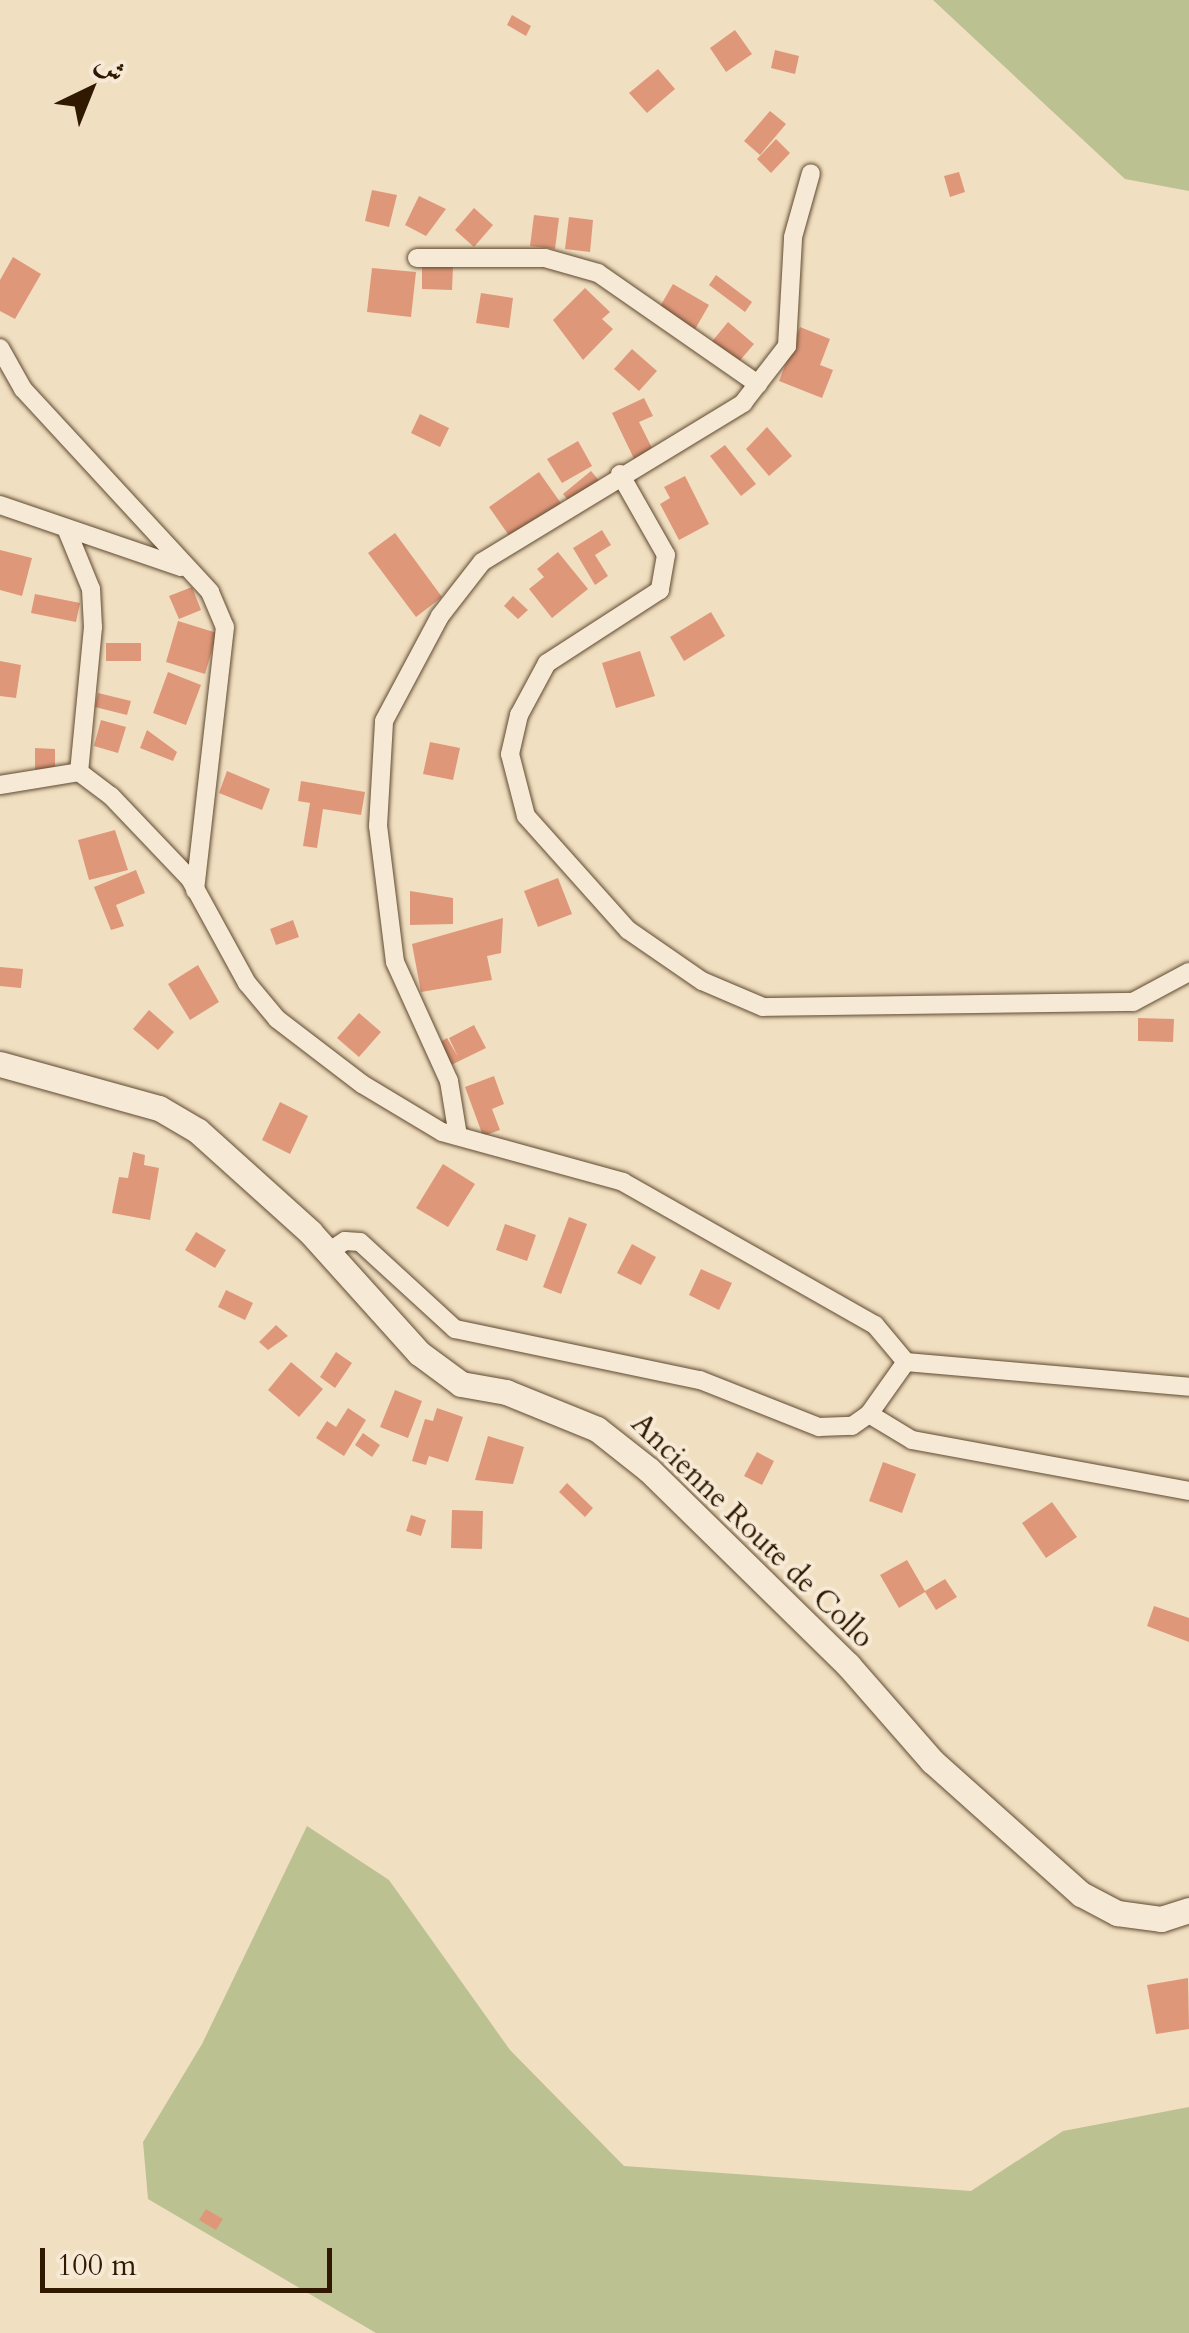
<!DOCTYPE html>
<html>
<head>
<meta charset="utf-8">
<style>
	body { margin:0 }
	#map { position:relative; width:1189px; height:2333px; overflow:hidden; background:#f1dfc1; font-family:Cardo,Amiri,serif }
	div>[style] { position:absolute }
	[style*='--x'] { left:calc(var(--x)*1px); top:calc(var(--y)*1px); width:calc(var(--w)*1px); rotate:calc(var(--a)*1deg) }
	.green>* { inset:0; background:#bcc192 }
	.building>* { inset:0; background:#df977a }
	.roads { filter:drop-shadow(0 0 2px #604a30) drop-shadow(0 0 2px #604a30) }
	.minor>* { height:18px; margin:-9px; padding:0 9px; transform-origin:9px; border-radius:9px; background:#f6ead7 }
	.secondary>* { height:25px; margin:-12.5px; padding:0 12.5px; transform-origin:12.5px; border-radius:12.5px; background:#f6ead7 }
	span { translate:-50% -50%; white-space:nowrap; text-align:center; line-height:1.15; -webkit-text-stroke:8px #f6ead7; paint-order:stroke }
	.street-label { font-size:30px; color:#301900 }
	.north { position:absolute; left:40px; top:40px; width:100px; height:100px; -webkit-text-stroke:8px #f6ead7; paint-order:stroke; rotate:43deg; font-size:28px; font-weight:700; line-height:40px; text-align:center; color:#301900 }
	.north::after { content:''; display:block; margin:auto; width:35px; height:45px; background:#301900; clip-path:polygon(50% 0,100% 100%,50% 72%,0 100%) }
	.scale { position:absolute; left:40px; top:2248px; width:292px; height:45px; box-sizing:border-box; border:5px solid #301900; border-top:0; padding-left:12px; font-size:30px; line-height:35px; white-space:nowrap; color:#301900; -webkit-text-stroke:8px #f6ead7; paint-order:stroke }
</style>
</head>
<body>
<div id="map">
	<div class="green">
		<i style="clip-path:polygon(933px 0,1189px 0,1189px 191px,1125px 179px)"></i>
		<i style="clip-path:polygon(307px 1826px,389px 1880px,510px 2050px,624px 2166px,971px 2191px,1063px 2131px,1189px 2107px,1189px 2333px,376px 2333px,148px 2199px,143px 2142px,202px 2044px)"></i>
	</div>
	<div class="building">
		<i style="clip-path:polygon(512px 15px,531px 26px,526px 36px,507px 25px)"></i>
		<i style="clip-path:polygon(735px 30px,752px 54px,726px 72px,710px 48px)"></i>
		<i style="clip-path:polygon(775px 50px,799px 56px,795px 74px,771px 68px)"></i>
		<i style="clip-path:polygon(658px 69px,675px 89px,647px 113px,629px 93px)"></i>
		<i style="clip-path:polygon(770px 111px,786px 124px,760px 155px,744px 141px)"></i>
		<i style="clip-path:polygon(776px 139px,790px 153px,771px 173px,757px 159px)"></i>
		<i style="clip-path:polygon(959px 172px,965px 192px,950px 197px,944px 176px)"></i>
		<i style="clip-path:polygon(372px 190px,397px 195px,389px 227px,365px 221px)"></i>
		<i style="clip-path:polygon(419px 196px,446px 209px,426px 236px,405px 225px)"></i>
		<i style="clip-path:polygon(474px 208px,493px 225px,474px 247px,455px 230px)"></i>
		<i style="clip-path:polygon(534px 215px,559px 218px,555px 249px,530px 246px)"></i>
		<i style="clip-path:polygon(569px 217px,593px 220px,590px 252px,565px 249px)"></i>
		<i style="clip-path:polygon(13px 257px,41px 274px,15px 319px,0 311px,0 280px)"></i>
		<i style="clip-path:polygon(422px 266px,453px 267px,452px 290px,422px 289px)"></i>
		<i style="clip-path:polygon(372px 268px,416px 272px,411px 317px,367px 312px)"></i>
		<i style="clip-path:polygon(716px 275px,752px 302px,745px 312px,709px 285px)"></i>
		<i style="clip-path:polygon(673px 284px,709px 305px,694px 331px,654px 317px)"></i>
		<i style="clip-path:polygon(585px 288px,610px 312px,602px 319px,613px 329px,583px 360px,553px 320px)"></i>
		<i style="clip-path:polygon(481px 293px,513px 298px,509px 328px,476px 323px)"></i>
		<i style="clip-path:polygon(728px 322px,754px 344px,736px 365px,710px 344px)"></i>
		<i style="clip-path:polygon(800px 327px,830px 339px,820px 365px,833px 370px,822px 398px,779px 381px)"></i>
		<i style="clip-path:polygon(632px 349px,657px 371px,639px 391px,614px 369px)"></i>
		<i style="clip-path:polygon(644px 398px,653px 416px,639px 422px,656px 456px,637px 465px,612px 413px)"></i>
		<i style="clip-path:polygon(420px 414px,449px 428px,440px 447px,411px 433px)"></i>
		<i style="clip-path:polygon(767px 427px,792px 456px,769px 476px,746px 449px)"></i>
		<i style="clip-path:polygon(578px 441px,592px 466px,562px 483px,547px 459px)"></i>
		<i style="clip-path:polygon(725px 445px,756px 484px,741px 496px,710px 456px)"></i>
		<i style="clip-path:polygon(591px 471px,602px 484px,574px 508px,563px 494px)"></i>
		<i style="clip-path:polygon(539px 472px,565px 509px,515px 544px,489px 507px)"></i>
		<i style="clip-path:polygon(685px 476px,709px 524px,679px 540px,660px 504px,670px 498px,664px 487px)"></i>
		<i style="clip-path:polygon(602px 530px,611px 545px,595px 555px,608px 576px,595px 585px,573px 548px)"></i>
		<i style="clip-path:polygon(395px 533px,442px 597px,416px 617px,368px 553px)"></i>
		<i style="clip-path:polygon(0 550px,32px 558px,22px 596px,0 590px)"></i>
		<i style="clip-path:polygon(558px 552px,588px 589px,552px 618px,529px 589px,544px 577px,537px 569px)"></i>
		<i style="clip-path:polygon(192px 587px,201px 610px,179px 619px,169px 596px)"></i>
		<i style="clip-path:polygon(35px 594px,80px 603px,76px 622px,31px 613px)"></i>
		<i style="clip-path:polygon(513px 596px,528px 610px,518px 619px,504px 606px)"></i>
		<i style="clip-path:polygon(711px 612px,725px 636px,684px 661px,670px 637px)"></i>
		<i style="clip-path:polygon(178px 621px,217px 633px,205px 674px,166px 662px)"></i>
		<i style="clip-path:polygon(106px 643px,141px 643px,141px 661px,106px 661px)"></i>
		<i style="clip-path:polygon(640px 651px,655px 696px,616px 708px,602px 663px)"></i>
		<i style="clip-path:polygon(0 661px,21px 665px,16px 698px,0 696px)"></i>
		<i style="clip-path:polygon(168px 672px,201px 685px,186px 725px,153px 713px)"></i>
		<i style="clip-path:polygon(98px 693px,131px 701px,127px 715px,95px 707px)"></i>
		<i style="clip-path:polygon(101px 720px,126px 727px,118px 753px,94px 746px)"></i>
		<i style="clip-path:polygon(147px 730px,177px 752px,173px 761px,140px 748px)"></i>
		<i style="clip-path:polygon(430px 742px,460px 748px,453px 780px,423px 774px)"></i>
		<i style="clip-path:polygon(35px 748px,55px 749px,55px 773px,35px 772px)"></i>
		<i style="clip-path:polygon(227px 771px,270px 789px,262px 810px,219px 793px)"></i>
		<i style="clip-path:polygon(301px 781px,365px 792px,361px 815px,323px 809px,317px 848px,303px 846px,310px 803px,298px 801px)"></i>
		<i style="clip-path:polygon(115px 830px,128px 870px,89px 880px,78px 840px)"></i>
		<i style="clip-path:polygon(136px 870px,145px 893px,116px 905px,124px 926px,111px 930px,94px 887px)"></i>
		<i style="clip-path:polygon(558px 878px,572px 914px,538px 927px,524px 891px)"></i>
		<i style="clip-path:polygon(410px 891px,453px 898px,453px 924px,410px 925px)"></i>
		<i style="clip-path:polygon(503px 918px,501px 953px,487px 956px,492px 980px,421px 992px,412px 944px)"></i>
		<i style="clip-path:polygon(293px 920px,299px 937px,276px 945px,270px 929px)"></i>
		<i style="clip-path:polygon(198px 965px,219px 1002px,190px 1020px,168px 984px)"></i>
		<i style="clip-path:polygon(0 967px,23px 969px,21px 988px,0 986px)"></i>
		<i style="clip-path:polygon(149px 1010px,174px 1032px,158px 1050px,133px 1029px)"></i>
		<i style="clip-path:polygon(359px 1013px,381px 1032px,359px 1057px,337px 1038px)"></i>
		<i style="clip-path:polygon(1138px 1018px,1174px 1019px,1173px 1042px,1138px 1041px)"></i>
		<i style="clip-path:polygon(474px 1025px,486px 1048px,449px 1066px,437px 1044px,447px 1038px,458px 1057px,449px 1038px)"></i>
		<i style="clip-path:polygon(494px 1076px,504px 1104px,492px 1109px,500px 1130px,483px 1136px,465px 1087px)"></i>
		<i style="clip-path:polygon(280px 1102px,308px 1116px,290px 1154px,262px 1140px)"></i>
		<i style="clip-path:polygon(133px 1152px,145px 1155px,144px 1165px,159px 1168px,150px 1220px,112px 1213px,119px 1177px,128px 1178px)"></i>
		<i style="clip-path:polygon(443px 1164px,475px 1184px,448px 1227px,416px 1208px)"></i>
		<i style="clip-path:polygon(569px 1217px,587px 1224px,561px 1294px,543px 1287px)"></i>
		<i style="clip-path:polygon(505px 1224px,536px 1235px,527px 1261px,496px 1250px)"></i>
		<i style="clip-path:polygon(196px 1232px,226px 1250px,215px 1268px,185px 1250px)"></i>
		<i style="clip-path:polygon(632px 1244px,656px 1257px,641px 1285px,617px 1273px)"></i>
		<i style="clip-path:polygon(701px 1269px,732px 1283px,719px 1310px,689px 1295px)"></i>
		<i style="clip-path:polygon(226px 1290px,253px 1303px,245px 1320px,218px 1307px)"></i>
		<i style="clip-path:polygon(276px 1325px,288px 1336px,268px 1350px,259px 1342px)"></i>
		<i style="clip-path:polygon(336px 1352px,352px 1363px,335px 1388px,320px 1377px)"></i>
		<i style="clip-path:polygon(291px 1362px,323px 1389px,299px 1417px,268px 1390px)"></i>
		<i style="clip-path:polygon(395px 1390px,422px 1401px,408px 1438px,380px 1427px)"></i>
		<i style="clip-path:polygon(348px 1408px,366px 1420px,344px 1456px,316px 1438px,327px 1421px,336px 1427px)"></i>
		<i style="clip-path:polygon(437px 1408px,463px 1417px,448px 1462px,429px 1456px,426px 1465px,412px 1461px,425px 1419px,433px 1421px)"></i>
		<i style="clip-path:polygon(363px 1433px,380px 1445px,372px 1457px,355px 1445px)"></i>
		<i style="clip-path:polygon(488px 1436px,524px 1447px,513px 1484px,475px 1480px)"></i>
		<i style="clip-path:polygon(757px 1452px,774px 1461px,762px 1485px,744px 1476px)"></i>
		<i style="clip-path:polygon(883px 1462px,916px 1474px,902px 1513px,869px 1501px)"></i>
		<i style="clip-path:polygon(567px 1483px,593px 1508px,585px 1517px,559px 1492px)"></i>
		<i style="clip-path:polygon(1052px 1502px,1077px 1537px,1046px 1558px,1022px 1523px)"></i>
		<i style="clip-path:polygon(452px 1510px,483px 1511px,482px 1549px,451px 1548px)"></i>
		<i style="clip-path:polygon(411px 1515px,426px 1520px,421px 1536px,406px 1531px)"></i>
		<i style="clip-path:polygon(907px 1560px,925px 1591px,945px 1579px,957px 1597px,936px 1610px,925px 1592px,899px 1608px,880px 1575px)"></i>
		<i style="clip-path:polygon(1154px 1606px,1189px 1618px,1189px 1642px,1147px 1626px)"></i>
		<i style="clip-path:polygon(1188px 1978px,1189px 2029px,1156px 2034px,1147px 1985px)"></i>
		<i style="clip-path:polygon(206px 2209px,223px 2219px,216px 2230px,199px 2220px)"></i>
	</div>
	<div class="roads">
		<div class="minor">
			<i style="--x:417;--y:258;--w:128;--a:0"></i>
			<i style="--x:545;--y:258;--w:55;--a:15.8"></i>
			<i style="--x:598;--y:273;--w:195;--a:34.8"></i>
			<i style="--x:0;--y:348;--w:47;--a:60.7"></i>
			<i style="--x:23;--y:389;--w:276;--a:47.3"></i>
			<i style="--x:210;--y:592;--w:38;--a:67"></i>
			<i style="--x:225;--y:627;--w:265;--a:96.5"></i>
			<i style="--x:620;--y:474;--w:93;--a:60.4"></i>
			<i style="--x:666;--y:555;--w:36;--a:100"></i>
			<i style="--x:660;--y:590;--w:135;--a:147.1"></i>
			<i style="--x:547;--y:663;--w:59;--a:118.3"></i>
			<i style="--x:519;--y:715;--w:40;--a:103"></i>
			<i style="--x:510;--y:754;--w:64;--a:75.5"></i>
			<i style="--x:526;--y:816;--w:153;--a:48.2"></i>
			<i style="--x:628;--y:930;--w:90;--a:34.6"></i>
			<i style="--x:702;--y:981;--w:66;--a:23.1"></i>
			<i style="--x:763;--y:1007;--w:370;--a:-0.8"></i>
			<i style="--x:1133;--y:1002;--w:64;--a:-28.2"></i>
			<i style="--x:0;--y:505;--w:191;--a:18.9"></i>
			<i style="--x:66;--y:528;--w:66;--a:67.7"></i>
			<i style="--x:91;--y:589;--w:38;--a:87"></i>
			<i style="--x:93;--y:627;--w:146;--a:95.5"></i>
			<i style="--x:0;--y:785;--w:80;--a:-9.3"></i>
			<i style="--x:79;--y:772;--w:40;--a:37"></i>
			<i style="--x:111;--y:796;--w:115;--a:46.4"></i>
			<i style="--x:190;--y:879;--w:119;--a:61.3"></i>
			<i style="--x:247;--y:983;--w:47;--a:50.2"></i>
			<i style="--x:277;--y:1019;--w:107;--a:37.4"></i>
			<i style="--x:362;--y:1084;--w:93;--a:31"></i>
			<i style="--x:442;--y:1132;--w:188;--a:15.4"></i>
			<i style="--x:623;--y:1182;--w:290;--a:29.6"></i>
			<i style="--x:875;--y:1325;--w:48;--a:50"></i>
			<i style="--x:458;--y:1136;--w:56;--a:-99.3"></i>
			<i style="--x:449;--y:1081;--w:131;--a:-114.4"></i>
			<i style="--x:395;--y:962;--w:137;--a:-97.1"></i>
			<i style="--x:378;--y:826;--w:105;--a:-86.7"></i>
			<i style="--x:384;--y:721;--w:119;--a:-61.9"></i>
			<i style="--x:440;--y:616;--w:68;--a:-52.1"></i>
			<i style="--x:482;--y:562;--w:306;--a:-31.3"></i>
			<i style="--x:743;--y:403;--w:72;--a:-52.3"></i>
			<i style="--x:787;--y:346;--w:109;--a:-86.8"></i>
			<i style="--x:793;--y:237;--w:66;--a:-74.3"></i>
			<i style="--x:328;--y:1252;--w:20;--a:-33"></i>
			<i style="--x:345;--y:1241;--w:15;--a:4"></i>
			<i style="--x:360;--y:1242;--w:129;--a:42.5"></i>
			<i style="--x:455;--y:1329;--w:250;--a:11.8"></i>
			<i style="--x:700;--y:1380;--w:128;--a:21.6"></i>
			<i style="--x:819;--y:1427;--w:33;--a:-2"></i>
			<i style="--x:852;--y:1426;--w:21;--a:-35"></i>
			<i style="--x:869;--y:1414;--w:64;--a:-54.6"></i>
			<i style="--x:906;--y:1362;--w:284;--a:5"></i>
			<i style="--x:869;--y:1414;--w:50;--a:31.2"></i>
			<i style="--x:912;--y:1440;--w:282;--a:10.4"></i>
		</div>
		<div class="secondary">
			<i style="--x:0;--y:1064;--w:165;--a:15.5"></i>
			<i style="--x:159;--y:1108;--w:45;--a:30.5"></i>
			<i style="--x:198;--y:1131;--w:151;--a:42"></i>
			<i style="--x:310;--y:1232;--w:163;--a:48"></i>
			<i style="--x:419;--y:1353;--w:52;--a:36.4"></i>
			<i style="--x:461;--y:1384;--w:46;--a:10.1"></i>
			<i style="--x:506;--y:1392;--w:98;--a:22.1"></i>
			<i style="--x:597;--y:1429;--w:66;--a:38.3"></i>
			<i style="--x:649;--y:1470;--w:279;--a:44.4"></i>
			<i style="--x:848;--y:1665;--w:128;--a:48.8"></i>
			<i style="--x:932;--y:1761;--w:200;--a:41.8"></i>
			<i style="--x:1081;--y:1894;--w:41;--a:27.8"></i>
			<i style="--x:1117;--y:1913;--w:44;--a:7.8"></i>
			<i style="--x:1161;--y:1919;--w:29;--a:-18"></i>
		</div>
	</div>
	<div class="street-label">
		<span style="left:752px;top:1531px;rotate:44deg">Ancienne Route de Collo</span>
	</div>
	<div class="north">ش</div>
	<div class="scale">100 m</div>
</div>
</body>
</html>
